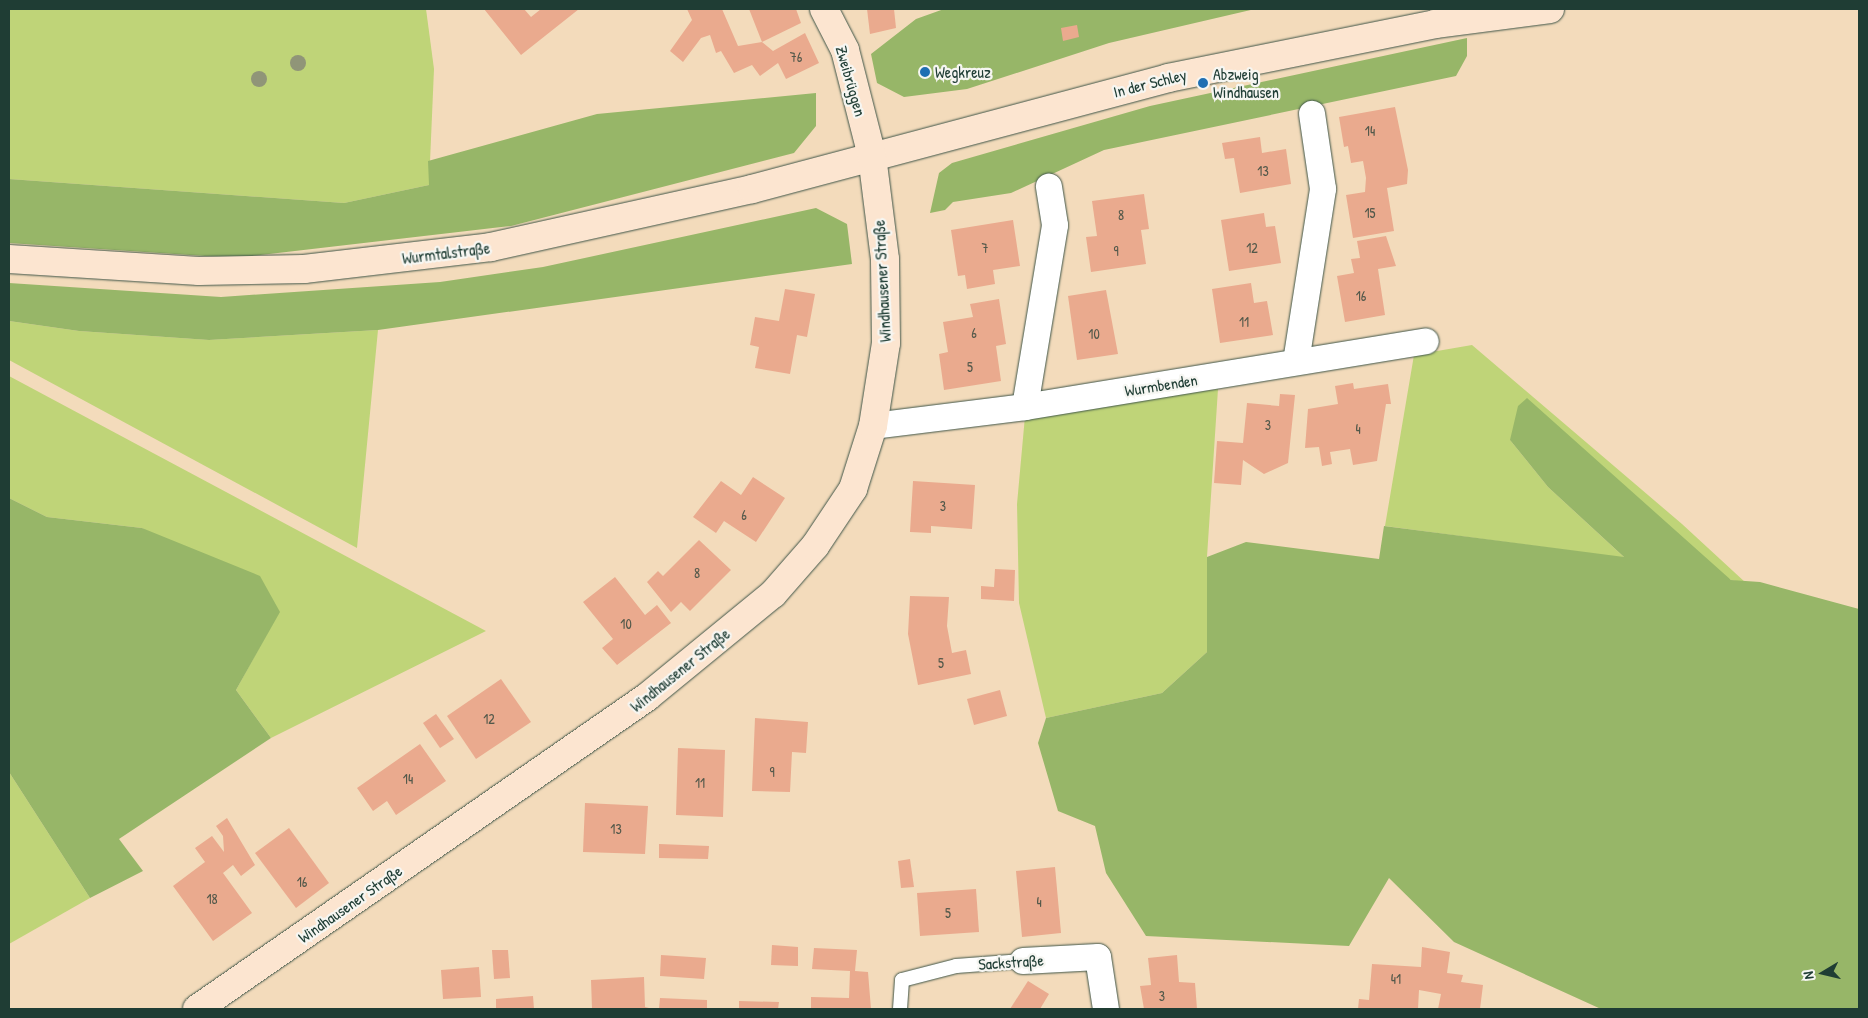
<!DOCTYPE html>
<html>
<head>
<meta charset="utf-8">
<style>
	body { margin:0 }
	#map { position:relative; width:1868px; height:1018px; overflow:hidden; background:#f3dbbb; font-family:"Patrick Hand",sans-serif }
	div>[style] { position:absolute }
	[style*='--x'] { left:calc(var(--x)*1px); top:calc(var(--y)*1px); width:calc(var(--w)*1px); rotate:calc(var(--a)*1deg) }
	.green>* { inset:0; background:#bfd478 }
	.forest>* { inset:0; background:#97b668 }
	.building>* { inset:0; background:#eaaa8e }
	.roads { filter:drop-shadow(0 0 1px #3f5548) drop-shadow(0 0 1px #3f5548) }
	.lane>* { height:14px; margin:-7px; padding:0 7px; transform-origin:7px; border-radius:7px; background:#fff }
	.street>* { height:26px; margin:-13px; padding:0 13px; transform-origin:13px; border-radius:13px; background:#fff }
	.secondary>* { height:28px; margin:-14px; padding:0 14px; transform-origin:14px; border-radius:14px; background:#fce5d0 }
	.trees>* { width:16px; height:16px; margin:-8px; border-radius:50%; background:#909578 }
	.dots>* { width:14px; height:14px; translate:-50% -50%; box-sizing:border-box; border:2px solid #f6f6f2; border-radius:50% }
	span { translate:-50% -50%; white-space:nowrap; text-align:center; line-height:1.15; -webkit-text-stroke:4.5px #f6f6f2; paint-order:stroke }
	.number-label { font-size:14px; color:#52584a }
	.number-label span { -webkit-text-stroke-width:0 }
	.poi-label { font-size:16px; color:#1f3d34 }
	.left { translate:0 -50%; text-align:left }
	.street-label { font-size:16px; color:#1f3d34 }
	.frame { position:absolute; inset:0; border:10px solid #1f3d34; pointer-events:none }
	.north { position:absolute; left:1798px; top:948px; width:50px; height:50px; -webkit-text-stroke:4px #f6f6f2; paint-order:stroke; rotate:261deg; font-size:14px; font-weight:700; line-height:20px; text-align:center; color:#1f3d34 }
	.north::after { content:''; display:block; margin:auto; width:18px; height:22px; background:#1f3d34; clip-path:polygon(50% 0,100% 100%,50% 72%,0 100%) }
</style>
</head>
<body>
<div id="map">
	<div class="green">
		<i style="clip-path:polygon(9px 9px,426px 9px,434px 69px,429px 185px,344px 203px,9px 179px)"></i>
		<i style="clip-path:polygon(9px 321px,79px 331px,209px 340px,378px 330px,357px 548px,9px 360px)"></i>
		<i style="clip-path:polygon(1472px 345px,1682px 524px,1746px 583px,1731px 580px,1510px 440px,1548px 487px,1625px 558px,1385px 526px,1414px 355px)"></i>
		<i style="clip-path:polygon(9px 376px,138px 445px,486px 631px,271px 738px,236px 690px,279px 612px,142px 528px,47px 517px,9px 498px)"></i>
		<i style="clip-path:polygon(1218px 389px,1207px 557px,1207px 652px,1162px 693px,1046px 718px,1019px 603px,1017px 504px,1025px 416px)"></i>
		<i style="clip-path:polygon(9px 772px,90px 898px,9px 944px)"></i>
	</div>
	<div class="forest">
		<i style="clip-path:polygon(944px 9px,1255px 9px,1109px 43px,967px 89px,904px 97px,877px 83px,871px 54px,916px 19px)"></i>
		<i style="clip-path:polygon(1467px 38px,1467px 56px,1456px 76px,1104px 150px,1011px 193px,953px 202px,945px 210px,930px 213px,939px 173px,952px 163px,1150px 106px)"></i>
		<i style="clip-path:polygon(816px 93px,816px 126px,794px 153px,511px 226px,235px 258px,9px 243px,9px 179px,344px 203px,429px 185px,428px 161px,597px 114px)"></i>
		<i style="clip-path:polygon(816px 208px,847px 224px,852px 264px,378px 330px,209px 340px,79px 331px,9px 321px,9px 283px,221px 297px,440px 282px,543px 267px)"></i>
		<i style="clip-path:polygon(1527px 398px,1731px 580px,1760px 582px,1859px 609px,1859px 1009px,1601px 1009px,1454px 942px,1389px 878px,1349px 946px,1146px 936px,1106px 873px,1095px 826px,1058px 811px,1038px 743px,1046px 718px,1162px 693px,1207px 652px,1207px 557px,1246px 542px,1379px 559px,1384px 526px,1624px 557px,1548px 487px,1510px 440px,1518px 406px)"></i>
		<i style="clip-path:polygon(9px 498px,47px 517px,142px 528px,260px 576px,280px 612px,236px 690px,271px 738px,119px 839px,143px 871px,90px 898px,9px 772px)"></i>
	</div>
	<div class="building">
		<i style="clip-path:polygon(484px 9px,524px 9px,531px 17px,541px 9px,579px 9px,521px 55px)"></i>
		<i style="clip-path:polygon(687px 9px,722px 9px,738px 46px,762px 42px,773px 51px,805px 33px,819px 63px,786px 79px,778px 63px,760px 76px,752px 65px,734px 73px,721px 51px,716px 53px,710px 35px,701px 38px,683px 62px,670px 51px,692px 20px)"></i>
		<i style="clip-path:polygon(749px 9px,796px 9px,801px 23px,762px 42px)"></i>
		<i style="clip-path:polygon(867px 9px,894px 9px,896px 28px,870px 34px)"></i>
		<i style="clip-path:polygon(1077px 25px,1079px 37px,1063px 41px,1061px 28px)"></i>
		<i style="clip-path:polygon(1395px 107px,1408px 170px,1407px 184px,1387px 188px,1394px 231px,1353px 238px,1346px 195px,1365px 192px,1366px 178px,1363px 161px,1351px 163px,1348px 146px,1344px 147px,1339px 117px)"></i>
		<i style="clip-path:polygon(1260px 137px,1262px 153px,1286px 149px,1291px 184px,1240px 193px,1234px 158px,1225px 159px,1222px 143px)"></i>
		<i style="clip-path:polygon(1144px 194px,1149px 229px,1141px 230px,1146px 264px,1091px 272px,1086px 237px,1097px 236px,1092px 201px)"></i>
		<i style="clip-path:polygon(1264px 213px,1266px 227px,1275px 226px,1281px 263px,1229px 271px,1221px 220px)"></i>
		<i style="clip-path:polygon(1013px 220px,1020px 266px,993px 270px,995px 284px,967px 289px,965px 275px,958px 276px,951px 230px)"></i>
		<i style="clip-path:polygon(1386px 236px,1396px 266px,1378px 269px,1385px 315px,1345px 322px,1337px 276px,1354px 273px,1351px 259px,1360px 258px,1357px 241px)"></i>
		<i style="clip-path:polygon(1251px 283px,1254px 303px,1267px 301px,1273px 335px,1220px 343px,1212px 289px)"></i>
		<i style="clip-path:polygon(785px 289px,815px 294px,807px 337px,797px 335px,790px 374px,755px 368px,759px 347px,750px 345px,755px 317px,779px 321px)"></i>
		<i style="clip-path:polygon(1106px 290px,1118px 354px,1077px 360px,1068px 296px)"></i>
		<i style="clip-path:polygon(999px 299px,1006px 344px,996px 346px,1001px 381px,944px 390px,939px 354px,948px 352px,943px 322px,973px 317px,970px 304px)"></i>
		<i style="clip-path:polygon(1353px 383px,1354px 389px,1388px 384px,1391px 404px,1386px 404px,1377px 461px,1353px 465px,1350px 449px,1330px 452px,1332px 464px,1322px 466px,1319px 447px,1305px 448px,1308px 409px,1338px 404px,1335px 386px)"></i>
		<i style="clip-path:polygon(1280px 394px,1295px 395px,1288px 463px,1264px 474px,1243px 460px,1241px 485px,1214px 483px,1217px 441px,1243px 443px,1247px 403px,1279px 406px)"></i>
		<i style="clip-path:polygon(753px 477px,785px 498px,756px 542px,724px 521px,716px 533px,693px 517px,721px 481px,741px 495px)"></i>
		<i style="clip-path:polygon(913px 481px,975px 485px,972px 529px,931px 526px,931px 533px,910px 532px)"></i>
		<i style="clip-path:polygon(699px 540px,731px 570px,690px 611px,681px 602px,671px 612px,647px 582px,658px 571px,663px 576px)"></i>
		<i style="clip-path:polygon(995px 569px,1015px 570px,1014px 601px,981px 599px,981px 586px,994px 587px)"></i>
		<i style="clip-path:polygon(615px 577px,645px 615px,657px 605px,671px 623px,617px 665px,602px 648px,613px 639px,583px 602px)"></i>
		<i style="clip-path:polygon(910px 596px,949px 597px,947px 626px,952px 653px,966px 650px,971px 674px,918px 685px,908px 634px)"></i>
		<i style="clip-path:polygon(501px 679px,531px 722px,476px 759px,447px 716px)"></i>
		<i style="clip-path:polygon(1000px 690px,1007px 716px,974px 725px,967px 699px)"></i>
		<i style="clip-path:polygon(436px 714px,454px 739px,440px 748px,423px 723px)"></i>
		<i style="clip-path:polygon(755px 718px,808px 722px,806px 753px,792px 752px,790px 792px,752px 791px)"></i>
		<i style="clip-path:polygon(420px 744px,446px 781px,396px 815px,387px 801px,373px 811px,357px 788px)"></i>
		<i style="clip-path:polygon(678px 748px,725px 750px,723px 817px,676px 815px)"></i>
		<i style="clip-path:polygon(585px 803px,648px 806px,645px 854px,583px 852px)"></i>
		<i style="clip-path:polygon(227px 818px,255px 865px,241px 876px,233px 865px,223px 873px,252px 913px,213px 941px,173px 886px,205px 862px,195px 848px,212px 836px,224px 852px,223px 836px,216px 826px)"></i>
		<i style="clip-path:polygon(289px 828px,329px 883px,296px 908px,255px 853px)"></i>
		<i style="clip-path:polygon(659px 844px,709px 846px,708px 859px,659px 858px)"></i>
		<i style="clip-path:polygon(910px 859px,914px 887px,901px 888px,898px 861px)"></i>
		<i style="clip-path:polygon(1055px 867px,1061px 933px,1022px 937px,1016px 871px)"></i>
		<i style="clip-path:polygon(976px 889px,979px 932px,920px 936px,917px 893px)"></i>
		<i style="clip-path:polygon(772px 945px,798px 947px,798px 966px,771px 965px)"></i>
		<i style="clip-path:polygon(1422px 947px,1450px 952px,1447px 973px,1463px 975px,1461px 982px,1483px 985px,1480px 1009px,1438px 1009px,1441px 994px,1419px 990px,1418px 1009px,1358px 1009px,1359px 999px,1369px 1000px,1372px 964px,1421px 967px)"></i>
		<i style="clip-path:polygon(814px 948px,857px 950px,855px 971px,868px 972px,871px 1009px,811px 1009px,811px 997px,849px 998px,850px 971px,812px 969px)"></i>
		<i style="clip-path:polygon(492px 950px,508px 950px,510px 978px,494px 979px)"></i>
		<i style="clip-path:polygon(661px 955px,706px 958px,704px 979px,660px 976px)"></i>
		<i style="clip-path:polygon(1177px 955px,1179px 982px,1195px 983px,1197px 1009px,1144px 1009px,1140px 986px,1151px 985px,1148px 958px)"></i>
		<i style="clip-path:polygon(479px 967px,481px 997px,443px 999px,441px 970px)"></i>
		<i style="clip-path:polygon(644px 977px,645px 1007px,653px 1009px,592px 1009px,591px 980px)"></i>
		<i style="clip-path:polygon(1028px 981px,1049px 994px,1040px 1009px,1010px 1009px)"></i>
		<i style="clip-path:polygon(533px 996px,534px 1009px,496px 1009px,496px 999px)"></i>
		<i style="clip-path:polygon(660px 998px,707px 1000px,707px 1009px,659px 1009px)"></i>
		<i style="clip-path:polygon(739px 1001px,779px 1002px,778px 1009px,739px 1009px)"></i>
	</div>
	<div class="roads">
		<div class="lane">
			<i style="--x:900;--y:1009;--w:29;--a:-86"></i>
			<i style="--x:902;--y:980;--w:56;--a:-14.5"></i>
			<i style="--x:956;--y:966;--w:67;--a:-4.3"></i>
		</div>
		<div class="street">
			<i style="--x:1296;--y:362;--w:175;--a:-81.1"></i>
			<i style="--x:1323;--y:189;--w:76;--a:-98.3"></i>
			<i style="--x:1025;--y:407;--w:184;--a:-80.6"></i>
			<i style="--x:1055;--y:225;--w:39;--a:-99"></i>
			<i style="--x:873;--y:426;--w:153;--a:-7.1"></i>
			<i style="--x:1025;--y:407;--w:406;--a:-9.3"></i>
			<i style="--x:1023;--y:961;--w:75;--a:-3.1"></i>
			<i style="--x:1098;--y:957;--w:53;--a:81.3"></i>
		</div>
		<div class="secondary">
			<i style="--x:9;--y:259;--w:190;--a:3.6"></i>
			<i style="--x:199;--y:271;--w:105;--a:-1.1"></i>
			<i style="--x:304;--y:269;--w:188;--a:-6.7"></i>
			<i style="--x:491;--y:247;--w:267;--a:-12.5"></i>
			<i style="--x:752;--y:189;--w:431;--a:-14.9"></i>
			<i style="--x:1168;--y:78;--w:272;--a:-11.4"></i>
			<i style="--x:1435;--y:24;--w:116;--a:-7.4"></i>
			<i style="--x:197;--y:1009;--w:548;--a:-34.73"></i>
			<i style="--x:647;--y:697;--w:163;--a:-39.3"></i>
			<i style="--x:773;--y:594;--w:64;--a:-48.8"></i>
			<i style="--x:815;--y:546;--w:69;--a:-56.3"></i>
			<i style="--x:853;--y:489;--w:66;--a:-72.4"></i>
			<i style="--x:873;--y:426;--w:84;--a:-81.1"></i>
			<i style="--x:886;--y:343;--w:84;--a:-90.7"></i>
			<i style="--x:885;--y:259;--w:104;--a:-97.2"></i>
			<i style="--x:872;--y:156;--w:109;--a:-104.3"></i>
			<i style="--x:845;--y:50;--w:46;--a:-117.1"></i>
		</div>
	</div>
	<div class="trees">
		<i style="left:298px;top:63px"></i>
		<i style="left:259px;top:79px"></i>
	</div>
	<div class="dots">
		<i style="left:925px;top:72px;background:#1f6fb2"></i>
		<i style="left:1203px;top:83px;background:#1f6fb2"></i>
	</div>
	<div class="number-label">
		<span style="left:796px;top:57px">76</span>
		<span style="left:1370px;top:131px">14</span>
		<span style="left:1263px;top:171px">13</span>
		<span style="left:1370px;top:213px">15</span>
		<span style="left:1121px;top:215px">8</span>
		<span style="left:985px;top:248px">7</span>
		<span style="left:1252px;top:248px">12</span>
		<span style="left:1116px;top:251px">9</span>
		<span style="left:1361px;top:296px">16</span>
		<span style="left:1244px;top:322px">11</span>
		<span style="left:974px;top:333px">6</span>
		<span style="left:1094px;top:334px">10</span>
		<span style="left:970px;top:367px">5</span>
		<span style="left:1268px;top:425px">3</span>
		<span style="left:1358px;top:429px">4</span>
		<span style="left:943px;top:506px">3</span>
		<span style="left:744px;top:515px">6</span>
		<span style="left:697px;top:573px">8</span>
		<span style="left:626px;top:624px">10</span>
		<span style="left:941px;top:663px">5</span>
		<span style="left:489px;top:719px">12</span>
		<span style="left:772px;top:772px">9</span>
		<span style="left:408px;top:779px">14</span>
		<span style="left:700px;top:783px">11</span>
		<span style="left:616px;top:829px">13</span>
		<span style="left:302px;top:882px">16</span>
		<span style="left:212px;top:899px">18</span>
		<span style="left:1039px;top:902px">4</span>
		<span style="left:948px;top:913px">5</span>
		<span style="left:1396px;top:979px">41</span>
		<span style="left:1162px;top:996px">3</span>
	</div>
	<div class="poi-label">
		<span class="left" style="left:935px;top:72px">Wegkreuz</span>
		<span class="left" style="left:1213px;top:83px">Abzweig<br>Windhausen</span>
	</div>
	<div class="street-label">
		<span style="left:851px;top:81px;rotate:74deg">Zweibrüggen</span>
		<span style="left:1150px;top:83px;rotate:-14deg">In der Schley</span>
		<span style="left:446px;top:253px;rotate:-7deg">Wurmtalstraße</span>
		<span style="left:882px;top:281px;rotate:-93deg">Windhausener Straße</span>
		<span style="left:1161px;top:385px;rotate:-9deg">Wurmbenden</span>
		<span style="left:680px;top:670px;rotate:-39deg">Windhausener Straße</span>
		<span style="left:350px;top:904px;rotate:-35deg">Windhausener Straße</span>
		<span style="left:1011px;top:962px;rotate:-4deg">Sackstraße</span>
	</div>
	<div class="frame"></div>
	<div class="north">N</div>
</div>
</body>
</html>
